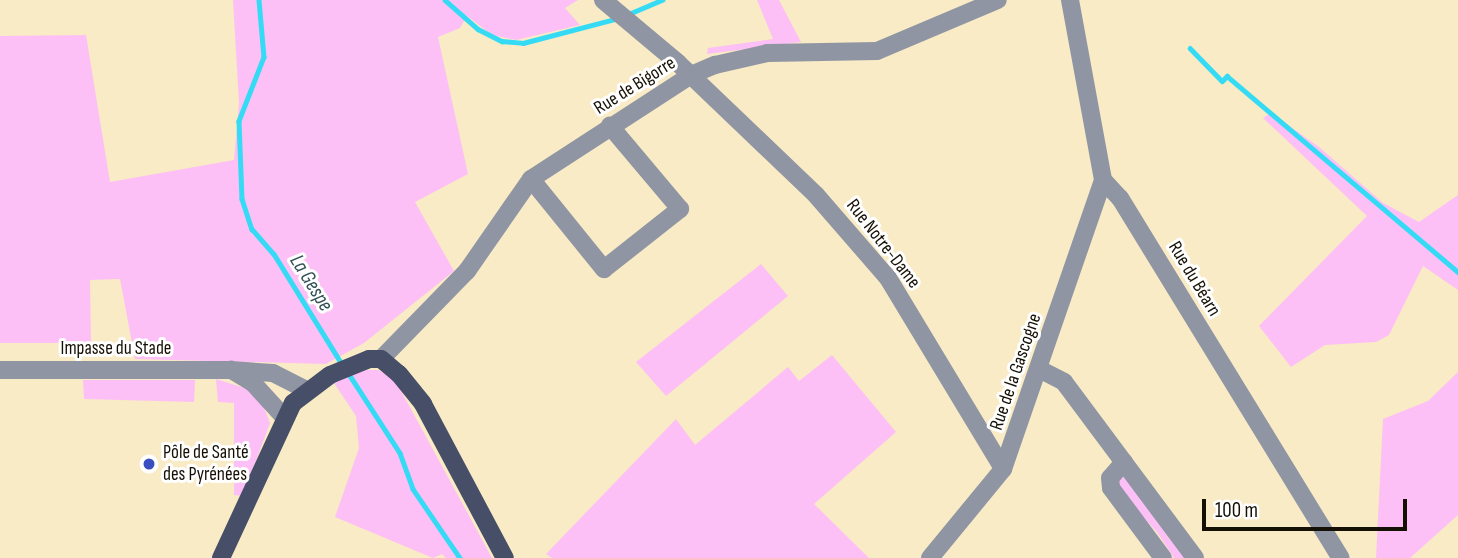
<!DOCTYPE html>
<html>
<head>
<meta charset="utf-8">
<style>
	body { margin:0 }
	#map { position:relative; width:1458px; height:558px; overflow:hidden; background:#f8ebc5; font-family:"Sofia Sans Condensed",sans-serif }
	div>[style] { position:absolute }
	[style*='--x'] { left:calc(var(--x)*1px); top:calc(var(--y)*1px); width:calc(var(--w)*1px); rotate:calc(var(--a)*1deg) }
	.green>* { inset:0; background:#fdc0f6 }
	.stream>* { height:4.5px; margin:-2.25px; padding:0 2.25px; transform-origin:2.25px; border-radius:2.25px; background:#35dbf4 }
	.minor>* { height:18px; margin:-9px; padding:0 9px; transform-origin:9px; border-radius:9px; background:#9095a4 }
	.major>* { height:18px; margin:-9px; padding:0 9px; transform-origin:9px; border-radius:9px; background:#474f68 }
	.dots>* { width:19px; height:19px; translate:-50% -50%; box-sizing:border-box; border:4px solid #fff; border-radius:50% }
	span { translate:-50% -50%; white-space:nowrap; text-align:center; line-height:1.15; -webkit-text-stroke:6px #fff; paint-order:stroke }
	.street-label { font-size:19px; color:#151004 }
	.poi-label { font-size:19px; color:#151004 }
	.left { translate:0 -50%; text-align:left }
	.water-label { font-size:21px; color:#315157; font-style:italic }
	.scale { position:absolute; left:1202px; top:499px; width:205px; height:32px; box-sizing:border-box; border:4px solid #151004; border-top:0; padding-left:9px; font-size:21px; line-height:24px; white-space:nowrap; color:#151004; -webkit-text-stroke:5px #fff; paint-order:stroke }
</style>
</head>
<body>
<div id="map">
	<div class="green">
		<i style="clip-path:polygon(233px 0,578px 0,565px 8px,580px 25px,516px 40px,492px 35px,467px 16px,460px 28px,438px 37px,468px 174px,415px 202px,454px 271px,364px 343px,326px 364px,135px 359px,120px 279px,90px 280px,91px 343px,0 343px,0 36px,86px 35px,110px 182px,234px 160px,239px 103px)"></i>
		<i style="clip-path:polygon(757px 0,779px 0,801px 42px,707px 54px,708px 48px,773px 39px)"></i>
		<i style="clip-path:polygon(1271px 113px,1319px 147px,1383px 203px,1419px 222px,1458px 195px,1458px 290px,1423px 266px,1389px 335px,1376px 342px,1325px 345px,1291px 367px,1259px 326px,1367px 216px,1263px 118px)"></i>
		<i style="clip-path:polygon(761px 264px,788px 296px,666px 396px,636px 362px)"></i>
		<i style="clip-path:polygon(832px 355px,896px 432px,814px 504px,869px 558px,552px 558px,546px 554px,676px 419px,695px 445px,788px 367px,799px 381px)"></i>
		<i style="clip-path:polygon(363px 370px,378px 370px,394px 378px,492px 558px,446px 558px,442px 554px,433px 558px,335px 517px,359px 448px,356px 416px,334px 383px)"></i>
		<i style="clip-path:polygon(1458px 372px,1458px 515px,1410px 558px,1376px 558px,1383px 419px,1428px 401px)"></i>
		<i style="clip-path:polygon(216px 379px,248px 389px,263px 405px,270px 423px,243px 496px,234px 495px,234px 403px,218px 402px)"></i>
		<i style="clip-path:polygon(83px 380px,195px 380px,194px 402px,84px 399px)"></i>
		<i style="clip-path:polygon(1125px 472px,1168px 537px,1187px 558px,1174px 558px,1157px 532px,1115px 487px)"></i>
	</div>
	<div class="stream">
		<i style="--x:259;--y:0;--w:57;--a:85"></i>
		<i style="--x:264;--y:57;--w:69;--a:111.3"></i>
		<i style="--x:239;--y:121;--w:78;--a:87.8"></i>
		<i style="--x:242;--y:199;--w:32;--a:72"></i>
		<i style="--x:252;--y:229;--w:33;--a:49"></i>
		<i style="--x:274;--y:254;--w:129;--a:58.3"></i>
		<i style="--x:445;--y:0;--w:44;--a:41.3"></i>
		<i style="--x:478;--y:29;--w:27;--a:27"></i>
		<i style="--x:502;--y:41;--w:21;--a:5"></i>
		<i style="--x:523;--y:43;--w:95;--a:-14.6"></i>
		<i style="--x:631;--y:13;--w:34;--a:-23"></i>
		<i style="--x:1190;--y:48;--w:46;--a:45.9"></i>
		<i style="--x:1222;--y:81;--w:7;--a:-45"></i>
		<i style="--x:1227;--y:76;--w:303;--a:40.3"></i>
		<i style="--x:347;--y:371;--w:98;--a:57.1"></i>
		<i style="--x:400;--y:453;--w:38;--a:70"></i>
		<i style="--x:413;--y:489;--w:83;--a:55.7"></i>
	</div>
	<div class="minor">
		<i style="--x:603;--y:0;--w:98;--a:40"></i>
		<i style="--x:678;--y:63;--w:191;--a:43.7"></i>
		<i style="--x:816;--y:195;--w:110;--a:49.1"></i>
		<i style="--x:888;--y:278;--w:223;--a:58.9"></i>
		<i style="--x:1070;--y:0;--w:183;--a:79.6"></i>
		<i style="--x:1103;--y:180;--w:25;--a:47"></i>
		<i style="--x:1120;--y:198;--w:422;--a:58.5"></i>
		<i style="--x:531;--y:179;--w:116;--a:51"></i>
		<i style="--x:604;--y:269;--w:97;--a:-38.3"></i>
		<i style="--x:680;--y:209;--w:109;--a:-130.1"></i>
		<i style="--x:381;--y:359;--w:123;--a:-45.7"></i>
		<i style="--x:467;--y:271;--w:112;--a:-55.2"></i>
		<i style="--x:531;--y:179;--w:191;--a:-33"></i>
		<i style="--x:691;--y:75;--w:26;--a:-23"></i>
		<i style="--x:715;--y:65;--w:54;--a:-12.8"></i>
		<i style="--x:768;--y:53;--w:109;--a:-1.1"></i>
		<i style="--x:877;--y:51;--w:131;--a:-22.9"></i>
		<i style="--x:1039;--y:369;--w:28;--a:27"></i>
		<i style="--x:1064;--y:382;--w:219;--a:53.3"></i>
		<i style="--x:0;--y:370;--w:231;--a:0"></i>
		<i style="--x:284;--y:417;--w:46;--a:-132.4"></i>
		<i style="--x:253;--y:383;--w:26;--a:-149"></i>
		<i style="--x:231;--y:370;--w:42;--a:4.1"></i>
		<i style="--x:273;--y:373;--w:37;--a:27"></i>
		<i style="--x:1124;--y:462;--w:21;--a:131"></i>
		<i style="--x:1110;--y:478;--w:10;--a:84"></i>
		<i style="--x:1111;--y:488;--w:87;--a:53.4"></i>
		<i style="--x:930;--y:558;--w:115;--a:-50.6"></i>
		<i style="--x:1003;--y:469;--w:306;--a:-70.9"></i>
	</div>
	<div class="major">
		<i style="--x:221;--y:558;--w:171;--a:-65.1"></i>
		<i style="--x:293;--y:403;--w:46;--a:-37.1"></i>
		<i style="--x:330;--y:375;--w:42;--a:-22.3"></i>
		<i style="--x:369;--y:359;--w:12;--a:0"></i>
		<i style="--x:381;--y:359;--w:23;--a:40"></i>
		<i style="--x:399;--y:374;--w:38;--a:51"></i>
		<i style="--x:423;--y:404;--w:174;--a:62"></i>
	</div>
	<div class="dots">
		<i style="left:149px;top:464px;background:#3a4ec0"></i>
	</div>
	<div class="street-label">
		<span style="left:635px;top:86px;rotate:-32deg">Rue de Bigorre</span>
		<span style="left:883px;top:244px;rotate:52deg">Rue Notre-Dame</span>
		<span style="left:1194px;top:279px;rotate:59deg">Rue du Béarn</span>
		<span style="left:116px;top:349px">Impasse du Stade</span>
		<span style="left:1016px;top:372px;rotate:-71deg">Rue de la Gascogne</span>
	</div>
	<div class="poi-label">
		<span class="left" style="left:163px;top:464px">Pôle de Santé<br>des Pyrénées</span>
	</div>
	<div class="water-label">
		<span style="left:311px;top:283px;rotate:58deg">La Gespe</span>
	</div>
	<div class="scale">100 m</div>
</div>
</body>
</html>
